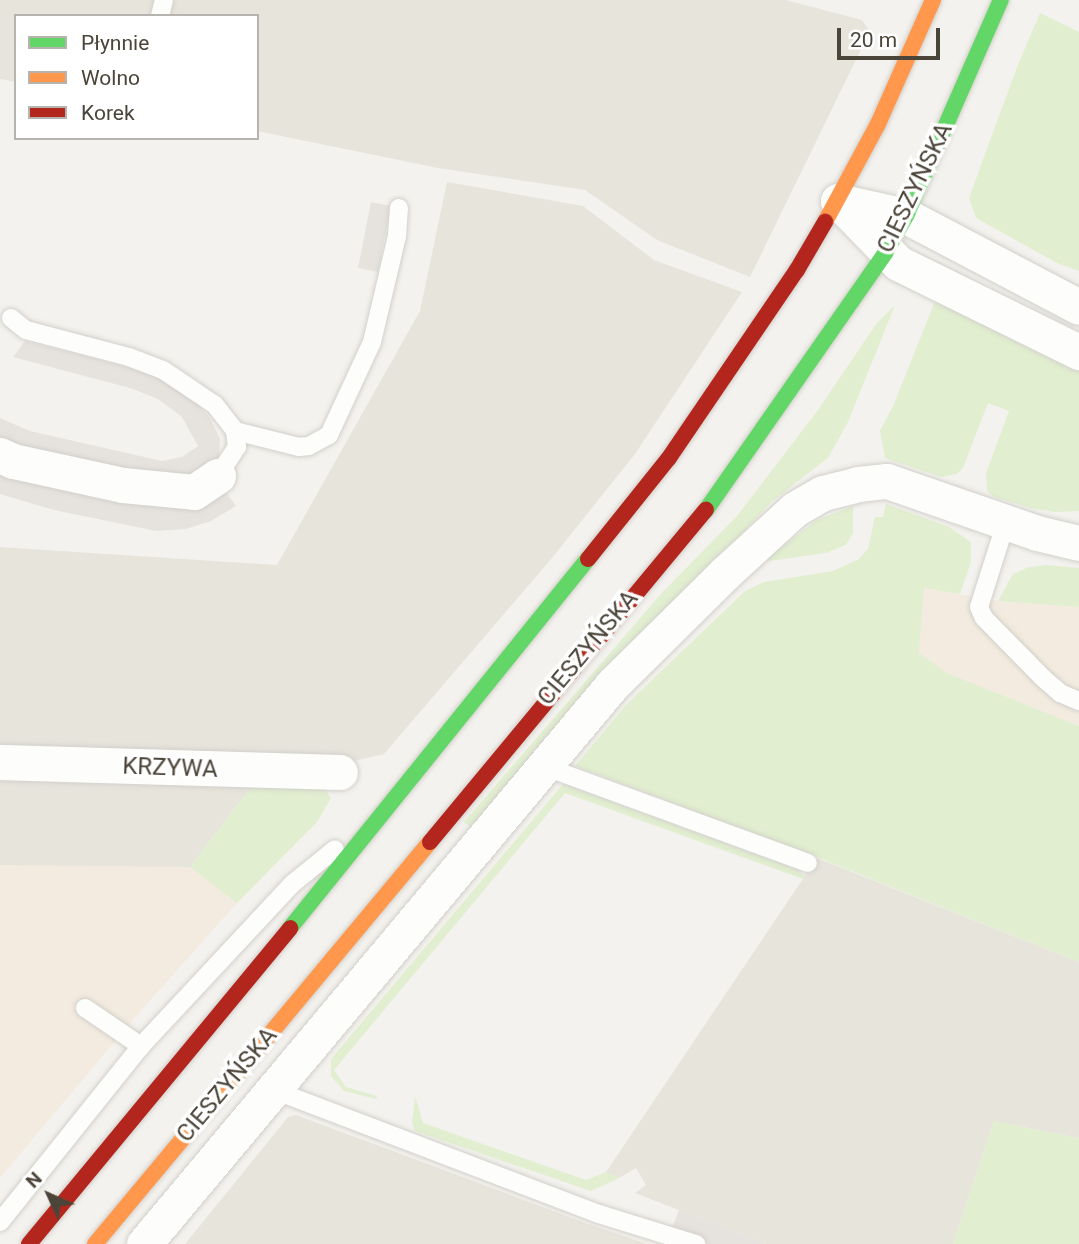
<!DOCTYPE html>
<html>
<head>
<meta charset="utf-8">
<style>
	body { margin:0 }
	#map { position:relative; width:1079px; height:1244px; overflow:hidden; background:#f4f2ee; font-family:Roboto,sans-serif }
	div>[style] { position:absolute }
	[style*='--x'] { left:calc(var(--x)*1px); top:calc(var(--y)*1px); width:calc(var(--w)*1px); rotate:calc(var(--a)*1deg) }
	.residential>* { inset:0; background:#e7e4dc }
	.commercial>* { inset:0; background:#f3ebdf }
	.industrial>* { inset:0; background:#e6e2de }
	.green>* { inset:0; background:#e1eecf }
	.parking>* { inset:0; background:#e6e3df }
	.roads { filter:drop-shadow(0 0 2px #d2d0cb) drop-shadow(0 0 2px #d2d0cb) }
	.lane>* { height:18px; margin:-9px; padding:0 9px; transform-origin:9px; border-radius:9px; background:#fdfdfc }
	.street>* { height:35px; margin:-17.5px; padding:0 17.5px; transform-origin:17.5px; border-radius:17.5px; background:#fdfdfc }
	.fast>* { height:16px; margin:-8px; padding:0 8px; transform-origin:8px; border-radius:8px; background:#63d668 }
	.slow>* { height:16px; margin:-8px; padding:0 8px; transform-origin:8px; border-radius:8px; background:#ff974d }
	.jam>* { height:16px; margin:-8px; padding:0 8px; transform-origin:8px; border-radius:8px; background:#b3261e }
	span { translate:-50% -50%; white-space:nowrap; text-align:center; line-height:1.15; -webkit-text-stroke:7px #fff; paint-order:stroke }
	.street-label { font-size:24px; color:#4b4439 }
	.legend { position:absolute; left:14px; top:14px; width:245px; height:126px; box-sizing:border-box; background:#fff; border:2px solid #b7b4b0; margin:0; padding:9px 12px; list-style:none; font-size:21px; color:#4b4439 }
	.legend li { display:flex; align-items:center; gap:14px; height:35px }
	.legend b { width:35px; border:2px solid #b7b4b0 }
	.north { position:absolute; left:14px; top:1160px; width:70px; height:70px; -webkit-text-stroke:5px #fff; paint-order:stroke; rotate:315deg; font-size:19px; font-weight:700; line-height:28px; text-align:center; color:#4b4439 }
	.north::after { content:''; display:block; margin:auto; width:24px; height:32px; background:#4b4439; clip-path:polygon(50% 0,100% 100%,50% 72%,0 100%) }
	.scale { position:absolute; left:837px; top:28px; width:103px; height:32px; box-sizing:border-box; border:4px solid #4b4439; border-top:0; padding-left:9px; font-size:21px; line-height:24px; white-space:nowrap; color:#4b4439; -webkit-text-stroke:5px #fff; paint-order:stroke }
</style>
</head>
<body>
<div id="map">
	<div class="residential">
		<i style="clip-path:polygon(0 0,786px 0,862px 20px,870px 31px,750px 277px,657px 240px,585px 190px,438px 168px,257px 131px,257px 16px,16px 16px,16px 82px,0 79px)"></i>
		<i style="clip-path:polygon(447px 182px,583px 206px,654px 260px,742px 292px,635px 454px,552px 558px,384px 754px,345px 763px,0 755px,0 547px,277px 565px,420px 311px)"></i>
		<i style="clip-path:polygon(0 777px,252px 786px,190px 867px,37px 867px,0 865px)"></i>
		<i style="clip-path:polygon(817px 858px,1079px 962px,1079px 1138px,994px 1121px,953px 1244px,766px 1244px,635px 1193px,646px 1185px,636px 1168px,619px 1178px,606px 1172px)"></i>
		<i style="clip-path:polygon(296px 1115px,580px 1221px,647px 1244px,185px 1244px,288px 1117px)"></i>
	</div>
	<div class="commercial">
		<i style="clip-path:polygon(924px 588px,998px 601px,1079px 607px,1079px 726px,947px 673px,919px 653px)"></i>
		<i style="clip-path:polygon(0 865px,190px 867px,237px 903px,138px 1014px,0 1178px)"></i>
	</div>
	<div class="industrial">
		<i style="clip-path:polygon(679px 1210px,766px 1244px,666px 1244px)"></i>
	</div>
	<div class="green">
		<i style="clip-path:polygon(1040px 13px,1079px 32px,1079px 271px,1057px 263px,976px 218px,969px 198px,1017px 67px)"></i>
		<i style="clip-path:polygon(937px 296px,1079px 365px,1079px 511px,1055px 512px,1031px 508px,994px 497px,987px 491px,986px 473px,1009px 411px,988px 403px,963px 468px,957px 474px,941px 477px,885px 458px,880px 431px,894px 404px)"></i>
		<i style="clip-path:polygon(895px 305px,848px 422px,828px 458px,771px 502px,473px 829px,464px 822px,660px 595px,737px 516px,815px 414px,877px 323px)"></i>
		<i style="clip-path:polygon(886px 504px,949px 527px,971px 542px,971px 562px,960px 594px,924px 588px,919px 653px,947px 673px,1079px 726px,1079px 962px,799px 850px,575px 766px,626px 705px,745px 591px,764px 582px,833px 571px,859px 559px,868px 549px,875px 517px,883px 517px)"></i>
		<i style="clip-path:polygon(853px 506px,853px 533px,846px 545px,826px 553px,762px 562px,817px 520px)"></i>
		<i style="clip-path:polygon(1047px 565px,1079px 568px,1079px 607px,998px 601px,1013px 574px,1029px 567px)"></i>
		<i style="clip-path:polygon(320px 783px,331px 798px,317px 822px,237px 903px,190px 867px,252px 786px)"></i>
		<i style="clip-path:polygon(563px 784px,796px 869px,805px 876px,803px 879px,565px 793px,334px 1070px,346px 1087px,377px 1096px,376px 1099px,344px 1091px,331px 1076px,331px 1059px)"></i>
		<i style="clip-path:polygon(415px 1096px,423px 1123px,586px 1180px,606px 1172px,619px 1178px,591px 1191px,415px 1131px,412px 1123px)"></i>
		<i style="clip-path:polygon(994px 1121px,1079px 1138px,1079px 1244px,953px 1244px)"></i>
	</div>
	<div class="parking">
		<i style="clip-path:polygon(371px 202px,391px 206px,378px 272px,358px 268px)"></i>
		<i style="clip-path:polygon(25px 341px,128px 367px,167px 380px,192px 398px,210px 418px,220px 439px,219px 460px,188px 477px,141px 477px,0 440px,0 418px,30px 431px,162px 461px,182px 457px,198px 446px,182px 417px,158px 399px,130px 388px,13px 357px)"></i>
		<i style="clip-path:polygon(0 468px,222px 487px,236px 506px,211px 521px,186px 529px,156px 531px,54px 510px,0 494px)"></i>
	</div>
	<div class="roads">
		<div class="lane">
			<i style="--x:160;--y:16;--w:16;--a:-76"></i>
			<i style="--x:11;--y:318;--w:19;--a:39"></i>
			<i style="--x:26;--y:330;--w:106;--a:14.7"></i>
			<i style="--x:129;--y:357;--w:36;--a:21"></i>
			<i style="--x:163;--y:370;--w:63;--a:33.9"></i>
			<i style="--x:215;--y:405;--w:33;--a:52"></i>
			<i style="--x:218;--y:476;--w:35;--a:-57"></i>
			<i style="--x:237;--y:447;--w:16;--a:-97"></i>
			<i style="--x:235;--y:431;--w:66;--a:14"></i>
			<i style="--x:299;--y:447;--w:10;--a:-6"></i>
			<i style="--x:309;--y:446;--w:23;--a:-29"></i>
			<i style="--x:329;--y:435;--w:102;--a:-65.2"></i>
			<i style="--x:372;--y:342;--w:109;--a:-76.7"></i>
			<i style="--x:397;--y:236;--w:28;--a:-86"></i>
			<i style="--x:1006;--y:522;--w:89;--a:107.6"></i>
			<i style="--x:979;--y:607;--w:12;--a:66"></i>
			<i style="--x:984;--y:618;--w:84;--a:45.5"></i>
			<i style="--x:1043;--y:678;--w:23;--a:41"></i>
			<i style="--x:1060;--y:693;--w:21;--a:23"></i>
			<i style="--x:543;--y:766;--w:282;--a:20.1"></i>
			<i style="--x:85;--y:1008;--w:68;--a:34.2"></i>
			<i style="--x:274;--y:1090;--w:348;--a:20.9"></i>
			<i style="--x:599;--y:1214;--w:102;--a:17.2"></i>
			<i style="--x:0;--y:1222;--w:226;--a:-51.3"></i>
			<i style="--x:141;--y:1046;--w:221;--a:-47"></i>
			<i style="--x:292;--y:884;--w:55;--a:-39.1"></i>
		</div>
		<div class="street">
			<i style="--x:838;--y:201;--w:86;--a:45.9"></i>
			<i style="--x:898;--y:263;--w:202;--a:26.2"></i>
			<i style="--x:838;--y:201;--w:70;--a:12.4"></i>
			<i style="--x:906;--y:216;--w:195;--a:27.7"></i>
			<i style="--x:0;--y:455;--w:14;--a:25"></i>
			<i style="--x:13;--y:461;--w:113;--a:12.3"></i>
			<i style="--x:123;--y:485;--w:71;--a:5.6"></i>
			<i style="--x:194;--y:492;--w:29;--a:-34"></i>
			<i style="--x:0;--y:762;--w:340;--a:1.7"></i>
			<i style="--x:144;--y:1244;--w:729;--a:-50.06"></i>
			<i style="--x:612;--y:685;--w:158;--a:-44.7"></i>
			<i style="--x:724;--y:574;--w:96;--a:-42.5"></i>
			<i style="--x:795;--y:509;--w:32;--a:-30"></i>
			<i style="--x:823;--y:493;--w:36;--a:-14"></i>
			<i style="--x:858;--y:484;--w:29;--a:-6"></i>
			<i style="--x:887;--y:481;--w:159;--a:19.1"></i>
			<i style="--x:1037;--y:533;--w:43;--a:13.4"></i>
		</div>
		<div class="fast">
			<i style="--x:706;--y:510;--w:313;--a:-55.1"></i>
			<i style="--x:885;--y:253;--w:43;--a:-60.4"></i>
			<i style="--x:906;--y:216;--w:236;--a:-66.3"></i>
			<i style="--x:290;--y:928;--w:474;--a:-51.1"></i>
		</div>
		<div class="slow">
			<i style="--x:825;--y:222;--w:111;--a:-61.6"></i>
			<i style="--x:878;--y:124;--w:136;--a:-66.1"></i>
			<i style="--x:95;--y:1244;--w:523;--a:-50.19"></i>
		</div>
		<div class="jam">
			<i style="--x:588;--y:559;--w:129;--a:-51.3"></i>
			<i style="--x:669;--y:458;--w:227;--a:-55.8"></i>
			<i style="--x:797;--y:270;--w:56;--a:-59.7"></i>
			<i style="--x:430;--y:842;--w:432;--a:-50.3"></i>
			<i style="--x:29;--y:1244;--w:410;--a:-50.4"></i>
		</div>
	</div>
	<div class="street-label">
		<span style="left:915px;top:188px;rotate:-64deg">CIESZYŃSKA</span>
		<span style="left:588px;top:648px;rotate:-50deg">CIESZYŃSKA</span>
		<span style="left:170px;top:768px;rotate:2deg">KRZYWA</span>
		<span style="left:227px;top:1085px;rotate:-50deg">CIESZYŃSKA</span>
	</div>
	<ul class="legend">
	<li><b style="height:9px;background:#63d668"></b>Płynnie</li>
	<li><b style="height:9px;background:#ff974d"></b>Wolno</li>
	<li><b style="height:9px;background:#b3261e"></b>Korek</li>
	</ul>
	<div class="north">N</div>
	<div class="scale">20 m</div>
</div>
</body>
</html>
